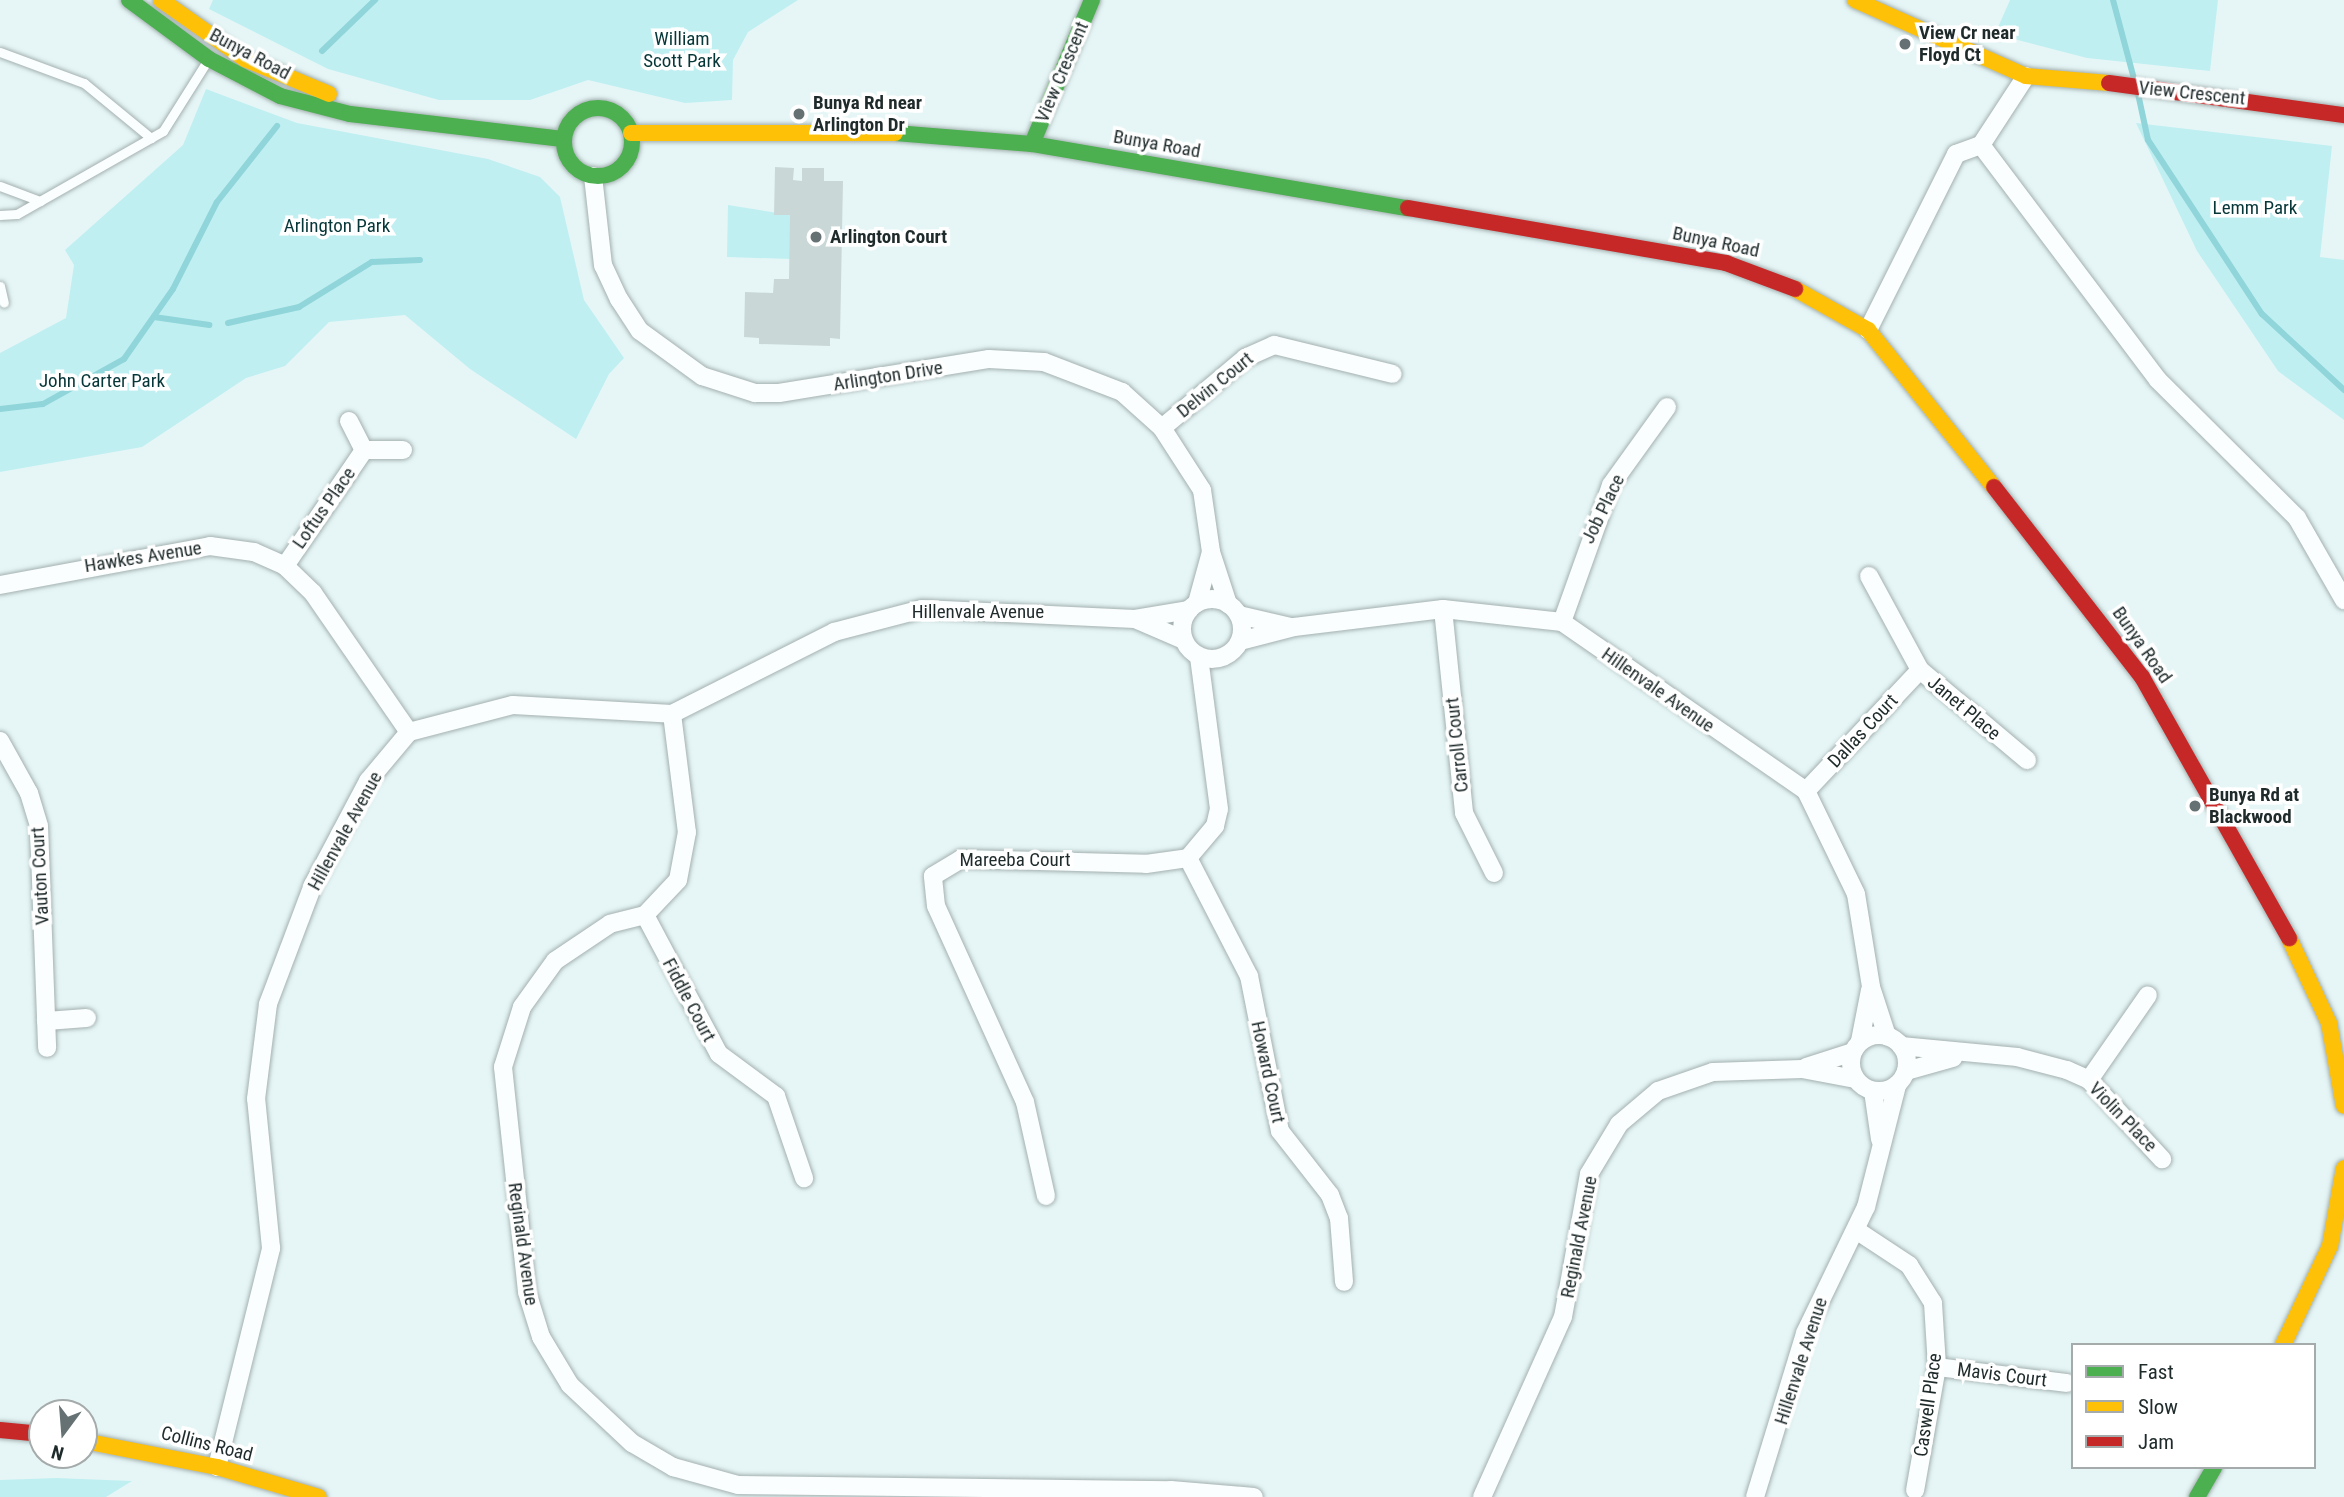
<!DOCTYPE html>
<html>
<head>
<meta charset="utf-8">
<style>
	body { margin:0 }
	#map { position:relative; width:2344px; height:1497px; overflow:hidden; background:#e6f6f6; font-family:"Roboto Condensed",sans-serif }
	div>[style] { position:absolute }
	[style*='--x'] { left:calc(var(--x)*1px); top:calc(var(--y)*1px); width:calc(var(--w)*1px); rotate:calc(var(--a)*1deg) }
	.green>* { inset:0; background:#c0eff2 }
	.stream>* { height:6px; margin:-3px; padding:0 3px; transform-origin:3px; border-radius:3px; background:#8fd5d9 }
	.building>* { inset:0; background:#cad7d7 }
	.roads { filter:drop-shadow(0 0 2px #a4b0b0) drop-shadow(0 0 2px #a4b0b0) }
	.lane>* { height:9px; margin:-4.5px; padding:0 4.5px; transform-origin:4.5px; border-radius:4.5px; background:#fbfefe }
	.street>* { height:18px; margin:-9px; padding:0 9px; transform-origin:9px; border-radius:9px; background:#fbfefe }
	.street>.ring { margin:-9px; padding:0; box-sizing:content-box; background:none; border:18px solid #fbfefe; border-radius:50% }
	.fast>* { height:16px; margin:-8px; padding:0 8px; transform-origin:8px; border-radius:8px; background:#4caf50 }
	.fast>.ring { margin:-8px; padding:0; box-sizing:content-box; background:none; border:16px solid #4caf50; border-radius:50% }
	.slow>* { height:16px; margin:-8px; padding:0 8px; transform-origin:8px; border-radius:8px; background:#ffc107 }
	.jam>* { height:16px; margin:-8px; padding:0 8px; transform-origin:8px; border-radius:8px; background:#c62828 }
	.dots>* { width:19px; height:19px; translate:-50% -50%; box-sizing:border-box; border:4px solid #fff; border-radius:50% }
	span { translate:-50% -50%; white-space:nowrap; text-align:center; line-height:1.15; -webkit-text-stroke:7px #fff; paint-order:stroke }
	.poi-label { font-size:19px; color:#1f2a2b; font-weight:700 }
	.left { translate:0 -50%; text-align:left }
	.park-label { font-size:19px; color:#073638 }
	.street-label { font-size:19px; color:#1f2a2b }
	.legend { position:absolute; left:2071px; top:1343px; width:245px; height:126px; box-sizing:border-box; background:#fff; border:2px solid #a5aaaa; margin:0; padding:9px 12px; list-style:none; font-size:21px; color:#1f2a2b }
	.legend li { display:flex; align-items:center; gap:14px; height:35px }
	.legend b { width:35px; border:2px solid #a5aaaa }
	.north { position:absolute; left:28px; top:1399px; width:70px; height:70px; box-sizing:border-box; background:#fff; border:2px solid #a5aaaa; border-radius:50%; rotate:196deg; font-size:19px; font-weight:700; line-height:28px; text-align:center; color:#1f2a2b }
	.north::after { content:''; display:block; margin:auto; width:24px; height:32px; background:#657172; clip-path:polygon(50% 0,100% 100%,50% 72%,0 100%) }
</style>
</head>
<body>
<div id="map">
	<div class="green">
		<i style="clip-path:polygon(213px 0,798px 0,748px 32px,733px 60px,732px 100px,685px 103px,588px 80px,530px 100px,439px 100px,328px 69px,209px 9px)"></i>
		<i style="clip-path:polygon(2010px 0,2218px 0,2210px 71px,2087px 58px,1995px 34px)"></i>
		<i style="clip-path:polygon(206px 89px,297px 123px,488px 159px,540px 177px,560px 197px,584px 300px,624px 358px,609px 374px,576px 439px,470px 369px,405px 315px,329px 322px,285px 366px,246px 378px,142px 447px,0 472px,0 353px,66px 318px,74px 265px,65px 250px,183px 145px)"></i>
		<i style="clip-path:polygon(2136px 123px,2332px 146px,2320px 257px,2344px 260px,2344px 420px,2278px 371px,2197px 251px)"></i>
		<i style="clip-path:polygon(728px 205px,790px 215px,790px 259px,727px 257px)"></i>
		<i style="clip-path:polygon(56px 1478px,132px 1481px,106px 1497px,0 1497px,0 1480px)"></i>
	</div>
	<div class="stream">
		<i style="--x:2113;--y:0;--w:82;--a:75.1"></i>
		<i style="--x:322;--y:51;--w:74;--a:-43.9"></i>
		<i style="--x:2137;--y:89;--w:52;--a:77.8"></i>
		<i style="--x:2148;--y:140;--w:208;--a:56.8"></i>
		<i style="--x:2262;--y:314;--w:112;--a:42.8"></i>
		<i style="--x:154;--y:317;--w:56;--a:8.3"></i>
		<i style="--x:228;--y:323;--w:73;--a:-12.7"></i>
		<i style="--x:299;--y:307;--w:86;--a:-31.7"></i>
		<i style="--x:372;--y:262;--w:48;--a:-2.4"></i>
		<i style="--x:0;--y:409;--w:43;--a:-6.6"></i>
		<i style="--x:43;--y:404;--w:93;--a:-29.1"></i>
		<i style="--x:124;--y:359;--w:85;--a:-55"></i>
		<i style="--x:173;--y:289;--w:97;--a:-63.2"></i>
		<i style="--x:217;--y:202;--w:97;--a:-51.7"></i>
	</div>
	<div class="building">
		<i style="clip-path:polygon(775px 167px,794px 168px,793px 180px,802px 181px,802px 168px,824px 168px,824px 181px,843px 181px,840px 339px,830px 338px,830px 346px,759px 344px,759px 338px,744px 337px,745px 292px,773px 293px,774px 279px,789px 279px,790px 215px,774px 215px)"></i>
	</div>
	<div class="roads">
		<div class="lane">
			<i style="--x:0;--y:52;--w:90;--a:20.3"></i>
			<i style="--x:84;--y:83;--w:87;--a:39.4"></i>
			<i style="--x:0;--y:186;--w:43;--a:20.6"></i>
			<i style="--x:0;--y:215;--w:17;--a:-3"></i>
			<i style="--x:17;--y:214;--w:168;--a:-29.6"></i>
			<i style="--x:163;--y:131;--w:83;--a:-57.8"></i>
			<i style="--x:0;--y:286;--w:17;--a:77"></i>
		</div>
		<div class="street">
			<i style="--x:1981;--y:145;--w:294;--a:53"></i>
			<i style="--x:2158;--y:380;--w:196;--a:44.8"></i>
			<i style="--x:2297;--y:518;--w:95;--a:60.2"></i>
			<i style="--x:593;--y:176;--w:90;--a:83.6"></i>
			<i style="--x:603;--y:265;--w:38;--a:65"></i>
			<i style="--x:619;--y:299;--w:38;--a:57"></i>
			<i style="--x:640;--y:331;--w:77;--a:36"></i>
			<i style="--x:702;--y:376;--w:56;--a:17.8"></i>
			<i style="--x:755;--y:393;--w:24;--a:0"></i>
			<i style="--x:779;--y:393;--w:213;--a:-9.2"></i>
			<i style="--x:989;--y:359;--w:55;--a:3.1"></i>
			<i style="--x:1044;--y:362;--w:84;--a:21"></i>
			<i style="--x:1122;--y:392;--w:54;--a:42"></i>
			<i style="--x:1162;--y:428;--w:74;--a:57.2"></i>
			<i style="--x:1202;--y:490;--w:63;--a:81.7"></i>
			<i style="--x:1211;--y:552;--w:53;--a:105.4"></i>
			<i style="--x:1868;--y:330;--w:197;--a:-63.4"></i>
			<i style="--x:1956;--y:154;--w:27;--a:-20"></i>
			<i style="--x:1981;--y:145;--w:82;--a:-56.9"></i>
			<i style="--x:349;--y:421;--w:33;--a:63"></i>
			<i style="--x:364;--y:450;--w:39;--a:0"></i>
			<i style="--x:1162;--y:428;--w:109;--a:-40.1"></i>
			<i style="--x:1245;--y:358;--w:32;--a:-24"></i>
			<i style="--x:1274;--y:345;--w:122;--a:13.7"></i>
			<i style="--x:1211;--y:552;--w:55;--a:71.9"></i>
			<i style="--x:285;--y:566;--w:140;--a:-55.7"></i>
			<i style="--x:1869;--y:576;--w:107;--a:61.5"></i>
			<i style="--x:1920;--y:670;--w:140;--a:40.1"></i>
			<i style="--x:0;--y:585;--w:214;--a:-10.5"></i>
			<i style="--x:210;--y:546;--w:44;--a:7.8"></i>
			<i style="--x:254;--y:552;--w:34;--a:24"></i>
			<i style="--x:285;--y:566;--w:39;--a:44"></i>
			<i style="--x:313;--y:593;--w:169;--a:55.4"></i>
			<i class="ring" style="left:1182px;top:599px;width:42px;height:42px"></i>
			<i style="--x:1443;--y:609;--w:205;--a:84.1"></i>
			<i style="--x:1464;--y:813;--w:67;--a:63.4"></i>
			<i style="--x:1239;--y:615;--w:52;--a:13.2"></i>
			<i style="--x:1135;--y:619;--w:53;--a:23.2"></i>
			<i style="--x:1562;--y:622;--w:145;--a:-70.3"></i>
			<i style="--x:1611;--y:485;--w:96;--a:-54.3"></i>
			<i style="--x:1240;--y:641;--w:56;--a:-14.5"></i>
			<i style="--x:1294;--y:627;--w:150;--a:-6.9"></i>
			<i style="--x:1443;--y:609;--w:120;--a:6.2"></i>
			<i style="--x:1562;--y:622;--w:297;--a:34.7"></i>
			<i style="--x:1806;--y:791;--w:114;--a:64.1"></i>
			<i style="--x:1856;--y:894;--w:94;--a:80.8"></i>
			<i style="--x:1871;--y:987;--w:52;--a:71.9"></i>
			<i style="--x:672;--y:714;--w:119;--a:82.8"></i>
			<i style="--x:687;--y:832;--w:49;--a:100.6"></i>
			<i style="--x:678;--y:880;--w:48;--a:133.3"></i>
			<i style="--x:645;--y:915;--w:36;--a:166"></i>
			<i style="--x:610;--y:924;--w:66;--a:146.1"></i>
			<i style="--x:555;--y:961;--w:57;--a:125.7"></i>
			<i style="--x:522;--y:1007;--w:63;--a:107.6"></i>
			<i style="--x:503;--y:1067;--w:226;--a:83.9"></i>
			<i style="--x:527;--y:1292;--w:47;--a:72.7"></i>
			<i style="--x:541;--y:1337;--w:56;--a:58.9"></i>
			<i style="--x:570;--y:1385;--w:85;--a:43.1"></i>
			<i style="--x:632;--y:1443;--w:48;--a:30.3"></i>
			<i style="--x:673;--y:1467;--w:67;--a:15.5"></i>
			<i style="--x:738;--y:1485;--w:433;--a:0.7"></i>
			<i style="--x:1171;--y:1490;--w:83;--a:4.8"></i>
			<i style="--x:0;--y:741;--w:60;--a:60.9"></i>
			<i style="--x:29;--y:793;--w:34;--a:73"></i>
			<i style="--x:39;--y:826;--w:222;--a:87.9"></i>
			<i style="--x:1806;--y:791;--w:166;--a:-46.7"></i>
			<i style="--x:1188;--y:858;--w:133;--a:62.7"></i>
			<i style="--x:1249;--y:976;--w:158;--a:78.7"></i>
			<i style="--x:1280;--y:1131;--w:81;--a:52"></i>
			<i style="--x:1330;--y:1195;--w:25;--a:69"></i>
			<i style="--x:1339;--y:1218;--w:64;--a:85.5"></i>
			<i style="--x:645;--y:915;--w:157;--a:62"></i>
			<i style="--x:719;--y:1054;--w:71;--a:36.4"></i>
			<i style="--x:776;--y:1096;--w:87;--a:71.1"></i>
			<i style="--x:46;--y:1021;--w:41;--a:-4.2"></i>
			<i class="ring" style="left:1851px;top:1035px;width:38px;height:38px"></i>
			<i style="--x:1860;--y:1041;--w:52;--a:-78.9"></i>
			<i style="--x:1901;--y:1046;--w:117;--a:5.4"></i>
			<i style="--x:2017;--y:1057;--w:52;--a:14.6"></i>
			<i style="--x:2067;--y:1070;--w:24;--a:24"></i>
			<i style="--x:2089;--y:1080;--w:108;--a:47.3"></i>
			<i style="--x:1806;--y:1067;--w:49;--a:-17.7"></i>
			<i style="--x:1906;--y:1071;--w:49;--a:-15.5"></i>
			<i style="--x:2089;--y:1080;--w:103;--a:-55.2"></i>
			<i style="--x:1873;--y:1091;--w:49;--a:81.7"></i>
			<i style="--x:1046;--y:1196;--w:96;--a:-102.6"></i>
			<i style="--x:1025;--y:1102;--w:215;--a:-114.4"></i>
			<i style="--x:936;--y:906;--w:30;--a:-96"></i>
			<i style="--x:933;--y:876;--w:33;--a:-31"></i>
			<i style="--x:961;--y:859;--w:185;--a:1.5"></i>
			<i style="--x:1146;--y:864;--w:42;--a:-8.1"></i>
			<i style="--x:1188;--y:858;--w:42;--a:-49.8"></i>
			<i style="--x:1215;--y:826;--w:17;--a:-77"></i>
			<i style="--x:1219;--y:809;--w:153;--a:-97.5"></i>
			<i style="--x:1856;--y:1230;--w:64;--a:33.4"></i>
			<i style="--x:1909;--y:1265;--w:45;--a:57.7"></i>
			<i style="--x:1933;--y:1303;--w:64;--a:86.4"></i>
			<i style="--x:1937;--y:1367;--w:125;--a:100.1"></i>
			<i style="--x:1937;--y:1367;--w:131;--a:7"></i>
			<i style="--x:217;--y:1467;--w:226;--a:-76.1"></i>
			<i style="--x:271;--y:1248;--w:150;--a:-95.7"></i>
			<i style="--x:256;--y:1099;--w:96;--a:-82.8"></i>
			<i style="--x:268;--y:1004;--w:127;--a:-69.3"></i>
			<i style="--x:313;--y:885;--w:118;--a:-62.1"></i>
			<i style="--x:368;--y:781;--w:64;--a:-50.1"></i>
			<i style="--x:409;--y:732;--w:107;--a:-14.6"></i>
			<i style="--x:513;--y:705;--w:159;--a:3.2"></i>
			<i style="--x:672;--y:714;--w:182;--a:-26.8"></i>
			<i style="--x:834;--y:632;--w:91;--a:-14.6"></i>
			<i style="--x:922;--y:609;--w:213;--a:2.7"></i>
			<i style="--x:1135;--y:619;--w:55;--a:-9.5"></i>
			<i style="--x:1482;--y:1497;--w:197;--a:-65.8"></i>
			<i style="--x:1563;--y:1317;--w:145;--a:-79.7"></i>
			<i style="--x:1589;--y:1174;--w:58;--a:-59"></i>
			<i style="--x:1619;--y:1124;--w:51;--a:-40.2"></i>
			<i style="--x:1658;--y:1091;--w:58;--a:-19.1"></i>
			<i style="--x:1713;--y:1072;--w:89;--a:-1.9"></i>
			<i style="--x:1802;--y:1069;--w:54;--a:10.7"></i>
			<i style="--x:1755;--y:1497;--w:171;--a:-73"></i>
			<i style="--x:1805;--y:1333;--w:140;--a:-64.2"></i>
			<i style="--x:1866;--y:1207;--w:126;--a:-75.7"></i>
		</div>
		<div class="fast">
			<i style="--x:129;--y:0;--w:99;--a:36.4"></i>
			<i style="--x:209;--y:59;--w:80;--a:27.5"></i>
			<i style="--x:280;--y:96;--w:72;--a:14.4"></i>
			<i style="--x:350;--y:114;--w:214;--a:6.7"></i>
			<i class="ring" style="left:564px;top:108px;width:52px;height:52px"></i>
			<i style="--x:895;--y:133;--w:137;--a:4.6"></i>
			<i style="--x:1032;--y:144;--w:381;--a:9.7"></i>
			<i style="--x:1032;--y:144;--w:156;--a:-67.4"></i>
			<i style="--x:2197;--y:1497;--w:34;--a:-60"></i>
		</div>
		<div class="slow">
			<i style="--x:161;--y:0;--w:103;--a:35.1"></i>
			<i style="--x:245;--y:59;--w:91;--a:22.6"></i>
			<i style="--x:1855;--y:0;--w:187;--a:24"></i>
			<i style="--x:2026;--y:76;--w:83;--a:4.8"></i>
			<i style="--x:631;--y:133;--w:264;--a:0"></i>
			<i style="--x:1795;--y:289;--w:84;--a:29.3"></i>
			<i style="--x:1868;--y:330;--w:201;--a:51.3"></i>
			<i style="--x:2289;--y:938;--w:94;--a:64.8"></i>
			<i style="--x:2329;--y:1023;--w:84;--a:79.8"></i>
			<i style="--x:2283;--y:1345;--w:110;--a:-64.6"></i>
			<i style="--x:2330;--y:1246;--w:79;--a:-79.8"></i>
			<i style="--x:84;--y:1441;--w:136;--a:11.1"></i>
			<i style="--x:217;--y:1467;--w:106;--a:16.4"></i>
		</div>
		<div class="jam">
			<i style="--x:2109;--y:83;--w:237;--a:7.8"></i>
			<i style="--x:1408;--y:208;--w:323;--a:9.8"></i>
			<i style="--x:1726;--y:263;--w:74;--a:20.6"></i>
			<i style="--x:1994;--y:487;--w:241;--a:52.1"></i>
			<i style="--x:2142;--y:677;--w:300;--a:60.6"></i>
			<i style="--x:0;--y:1430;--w:42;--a:5.4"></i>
		</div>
	</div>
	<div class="dots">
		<i style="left:1905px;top:44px;background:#657172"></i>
		<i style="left:799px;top:114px;background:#657172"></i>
		<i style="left:816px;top:237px;background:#657172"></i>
		<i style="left:2195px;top:806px;background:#657172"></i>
	</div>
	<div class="poi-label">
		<span class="left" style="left:1919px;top:44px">View Cr near<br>Floyd Ct</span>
		<span class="left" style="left:813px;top:114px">Bunya Rd near<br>Arlington Dr</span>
		<span class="left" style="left:830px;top:237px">Arlington Court</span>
		<span class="left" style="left:2209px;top:806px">Bunya Rd at<br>Blackwood</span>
	</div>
	<div class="park-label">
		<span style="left:682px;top:50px">William<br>Scott Park</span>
		<span style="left:2255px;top:208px">Lemm Park</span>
		<span style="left:337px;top:226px">Arlington Park</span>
		<span style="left:102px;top:381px">John Carter Park</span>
	</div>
	<div class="street-label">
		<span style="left:250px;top:54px;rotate:28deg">Bunya Road</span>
		<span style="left:1062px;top:72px;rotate:-67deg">View Crescent</span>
		<span style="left:2192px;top:93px;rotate:6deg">View Crescent</span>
		<span style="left:1157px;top:144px;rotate:10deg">Bunya Road</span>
		<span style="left:1716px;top:242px;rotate:12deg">Bunya Road</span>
		<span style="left:888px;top:376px;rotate:-9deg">Arlington Drive</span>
		<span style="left:1215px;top:385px;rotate:-39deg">Delvin Court</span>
		<span style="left:324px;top:508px;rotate:-55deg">Loftus Place</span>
		<span style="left:1603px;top:509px;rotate:-64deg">Job Place</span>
		<span style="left:143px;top:557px;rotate:-9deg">Hawkes Avenue</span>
		<span style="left:978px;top:612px">Hillenvale Avenue</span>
		<span style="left:2142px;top:645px;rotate:55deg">Bunya Road</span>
		<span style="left:1658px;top:690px;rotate:35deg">Hillenvale Avenue</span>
		<span style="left:1964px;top:708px;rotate:40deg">Janet Place</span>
		<span style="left:1863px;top:731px;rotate:-47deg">Dallas Court</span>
		<span style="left:1457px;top:745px;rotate:-96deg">Carroll Court</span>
		<span style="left:345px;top:831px;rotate:-61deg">Hillenvale Avenue</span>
		<span style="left:1015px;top:860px">Mareeba Court</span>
		<span style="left:40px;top:876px;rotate:-93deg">Vauton Court</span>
		<span style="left:689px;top:1000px;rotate:62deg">Fiddle Court</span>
		<span style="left:1268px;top:1072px;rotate:78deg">Howard Court</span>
		<span style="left:2123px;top:1117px;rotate:46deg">Violin Place</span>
		<span style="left:1579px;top:1237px;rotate:-79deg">Reginald Avenue</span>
		<span style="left:523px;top:1244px;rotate:82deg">Reginald Avenue</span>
		<span style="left:1801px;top:1361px;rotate:-72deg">Hillenvale Avenue</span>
		<span style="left:2002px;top:1375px;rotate:7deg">Mavis Court</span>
		<span style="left:1928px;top:1405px;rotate:-82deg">Caswell Place</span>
		<span style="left:207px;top:1444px;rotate:14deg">Collins Road</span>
	</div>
	<ul class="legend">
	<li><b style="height:9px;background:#4caf50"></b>Fast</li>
	<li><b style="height:9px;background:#ffc107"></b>Slow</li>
	<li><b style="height:9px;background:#c62828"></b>Jam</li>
	</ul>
	<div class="north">N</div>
</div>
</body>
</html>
